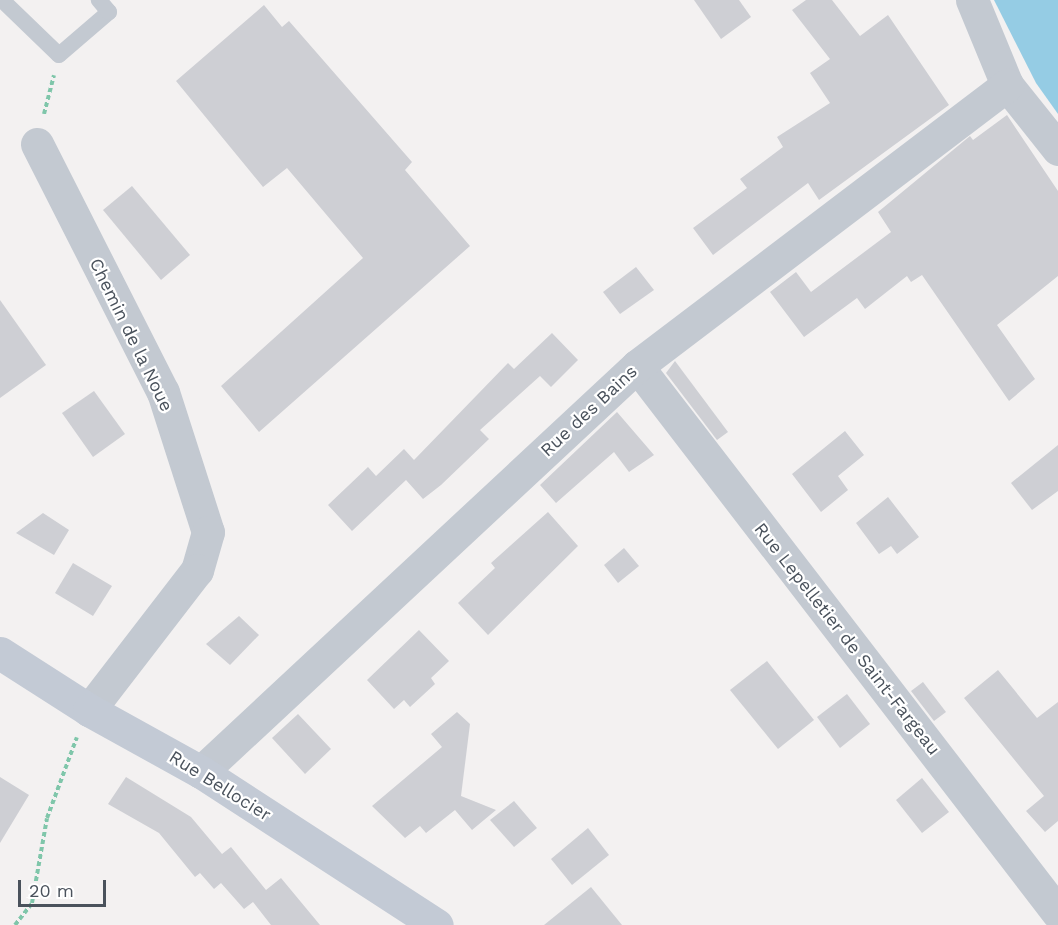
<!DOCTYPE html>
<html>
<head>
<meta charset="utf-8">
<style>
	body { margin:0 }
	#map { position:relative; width:1058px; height:925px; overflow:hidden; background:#f3f1f1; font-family:"Work Sans",sans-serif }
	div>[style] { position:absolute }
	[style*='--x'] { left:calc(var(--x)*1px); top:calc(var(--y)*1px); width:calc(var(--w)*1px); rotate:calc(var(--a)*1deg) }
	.water>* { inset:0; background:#95cce4 }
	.building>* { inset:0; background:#cecfd4 }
	.path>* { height:4px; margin-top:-2px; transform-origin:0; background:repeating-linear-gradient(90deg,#7fc6aa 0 4.5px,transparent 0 7.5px) }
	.lane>* { height:16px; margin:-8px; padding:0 8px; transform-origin:8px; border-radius:8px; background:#c3c9d1 }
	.street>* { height:33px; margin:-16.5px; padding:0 16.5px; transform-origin:16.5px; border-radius:16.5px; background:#c3c9d1 }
	.secondary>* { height:33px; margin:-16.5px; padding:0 16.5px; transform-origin:16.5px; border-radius:16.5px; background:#c3cad5 }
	span { translate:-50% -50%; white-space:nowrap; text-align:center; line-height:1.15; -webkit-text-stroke:4.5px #fff; paint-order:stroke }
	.street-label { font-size:18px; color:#4a525c }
	.scale { position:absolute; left:18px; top:880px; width:88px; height:27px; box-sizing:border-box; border:3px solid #4a525c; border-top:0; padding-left:8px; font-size:18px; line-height:21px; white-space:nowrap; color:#4a525c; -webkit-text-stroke:4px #fff; paint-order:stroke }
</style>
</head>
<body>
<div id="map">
	<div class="water">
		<i style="clip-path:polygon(994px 0,1058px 0,1058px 114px,1036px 83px)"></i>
	</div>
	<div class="building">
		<i style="clip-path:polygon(694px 0,739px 0,751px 17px,721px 39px)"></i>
		<i style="clip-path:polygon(806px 0,832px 0,860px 36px,888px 15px,949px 105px,819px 200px,808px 183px,713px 255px,693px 228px,747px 188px,740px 179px,783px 147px,777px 137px,830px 103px,810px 73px,830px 59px,792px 10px)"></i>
		<i style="clip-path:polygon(264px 5px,282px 27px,289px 21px,412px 162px,405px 170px,470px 246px,259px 432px,221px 386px,363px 258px,287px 168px,263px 187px,176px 81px)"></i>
		<i style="clip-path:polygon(1007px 115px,1058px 191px,1058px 276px,997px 325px,1035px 379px,1009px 401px,922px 275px,911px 282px,907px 276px,865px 309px,857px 298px,804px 337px,770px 292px,796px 272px,811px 292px,891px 232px,878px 212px,970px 136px,973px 140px)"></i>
		<i style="clip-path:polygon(132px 186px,190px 255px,161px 280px,103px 210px)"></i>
		<i style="clip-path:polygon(636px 267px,654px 290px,620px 314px,603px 292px)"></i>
		<i style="clip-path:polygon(0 300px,46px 365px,0 398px)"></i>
		<i style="clip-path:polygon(552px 333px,578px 360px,551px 387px,540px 376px,480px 430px,489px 439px,441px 485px,423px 499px,406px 480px,352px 531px,328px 505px,368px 467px,376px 476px,404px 449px,414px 460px,508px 363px,514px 369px)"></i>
		<i style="clip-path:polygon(675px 361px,728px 432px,717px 440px,666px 373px)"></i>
		<i style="clip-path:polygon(94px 391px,125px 434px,93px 457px,62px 413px)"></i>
		<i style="clip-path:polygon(617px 412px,654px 455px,629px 472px,614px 452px,556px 503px,540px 485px)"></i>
		<i style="clip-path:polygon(845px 431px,864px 455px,838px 476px,848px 490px,821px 512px,792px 474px)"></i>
		<i style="clip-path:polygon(1058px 445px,1058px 491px,1032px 510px,1011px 483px)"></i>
		<i style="clip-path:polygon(888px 497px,919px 537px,897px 554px,891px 546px,879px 554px,856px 523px)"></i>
		<i style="clip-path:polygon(548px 512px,578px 546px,488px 635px,458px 603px,495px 568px,491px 563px)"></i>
		<i style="clip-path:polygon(43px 513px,69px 530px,54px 555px,16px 533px)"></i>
		<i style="clip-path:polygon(624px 548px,639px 566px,618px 583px,604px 565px)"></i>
		<i style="clip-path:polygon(73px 563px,112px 586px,93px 616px,55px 593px)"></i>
		<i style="clip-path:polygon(239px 616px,259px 635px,230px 665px,206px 644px)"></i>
		<i style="clip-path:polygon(419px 630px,449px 661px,431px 678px,435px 684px,410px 707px,404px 700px,394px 709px,367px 680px)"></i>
		<i style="clip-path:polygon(767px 661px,814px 720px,778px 749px,730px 690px)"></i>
		<i style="clip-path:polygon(998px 670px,1037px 718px,1058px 702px,1058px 821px,1045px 832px,1026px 811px,1044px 796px,964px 698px)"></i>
		<i style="clip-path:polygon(923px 682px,946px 712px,934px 721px,911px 691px)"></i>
		<i style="clip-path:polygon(847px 694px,870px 724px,840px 748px,817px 717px)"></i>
		<i style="clip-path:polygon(457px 712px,470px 724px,461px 796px,496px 810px,472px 830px,455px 810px,426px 833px,420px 826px,405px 838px,372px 806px,442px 747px,431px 734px)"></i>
		<i style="clip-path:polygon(298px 714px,331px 749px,305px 774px,272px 738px)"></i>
		<i style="clip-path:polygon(0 777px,29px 795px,0 843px)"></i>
		<i style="clip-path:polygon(126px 777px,191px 817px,222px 854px,231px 847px,266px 890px,281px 878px,320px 925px,271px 925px,253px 902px,244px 909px,221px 883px,214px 889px,200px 873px,195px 877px,159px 833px,108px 804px)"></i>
		<i style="clip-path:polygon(922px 778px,949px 812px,922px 833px,896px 800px)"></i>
		<i style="clip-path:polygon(514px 801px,537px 828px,514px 847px,490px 820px)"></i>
		<i style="clip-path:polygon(588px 828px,609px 855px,572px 885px,551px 859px)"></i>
		<i style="clip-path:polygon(591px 887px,622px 925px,544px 925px)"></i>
	</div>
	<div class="path">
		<i style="--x:44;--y:114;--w:40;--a:-75.6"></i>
		<i style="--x:15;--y:925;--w:28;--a:-52"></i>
		<i style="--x:32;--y:903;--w:86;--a:-80"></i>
		<i style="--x:47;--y:818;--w:86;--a:-69.7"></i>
	</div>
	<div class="lane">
		<i style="--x:2;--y:0;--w:79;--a:44"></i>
		<i style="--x:59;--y:55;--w:66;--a:-40.7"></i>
		<i style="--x:109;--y:12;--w:16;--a:-130"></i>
	</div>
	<div class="street">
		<i style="--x:972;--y:0;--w:92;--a:67.6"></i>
		<i style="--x:1007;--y:85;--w:82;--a:51.4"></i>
		<i style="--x:37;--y:144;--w:278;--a:63.1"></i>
		<i style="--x:163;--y:392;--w:147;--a:72.2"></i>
		<i style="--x:208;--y:532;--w:40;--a:106"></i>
		<i style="--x:197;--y:570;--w:177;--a:127.6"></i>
		<i style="--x:637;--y:366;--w:690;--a:52.42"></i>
		<i style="--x:201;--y:772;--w:596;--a:-42.96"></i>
		<i style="--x:637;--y:366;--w:465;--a:-37.2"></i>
	</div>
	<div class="secondary">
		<i style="--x:0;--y:653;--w:106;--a:32.6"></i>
		<i style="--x:89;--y:710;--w:128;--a:29"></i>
		<i style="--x:201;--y:772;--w:281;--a:33"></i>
	</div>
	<div class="street-label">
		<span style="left:131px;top:335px;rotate:64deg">Chemin de la Noue</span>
		<span style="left:589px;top:411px;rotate:-43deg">Rue des Bains</span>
		<span style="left:847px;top:639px;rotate:52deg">Rue Lepelletier de Saint-Fargeau</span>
		<span style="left:220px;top:786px;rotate:32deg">Rue Bellocier</span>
	</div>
	<div class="scale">20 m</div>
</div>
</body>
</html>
